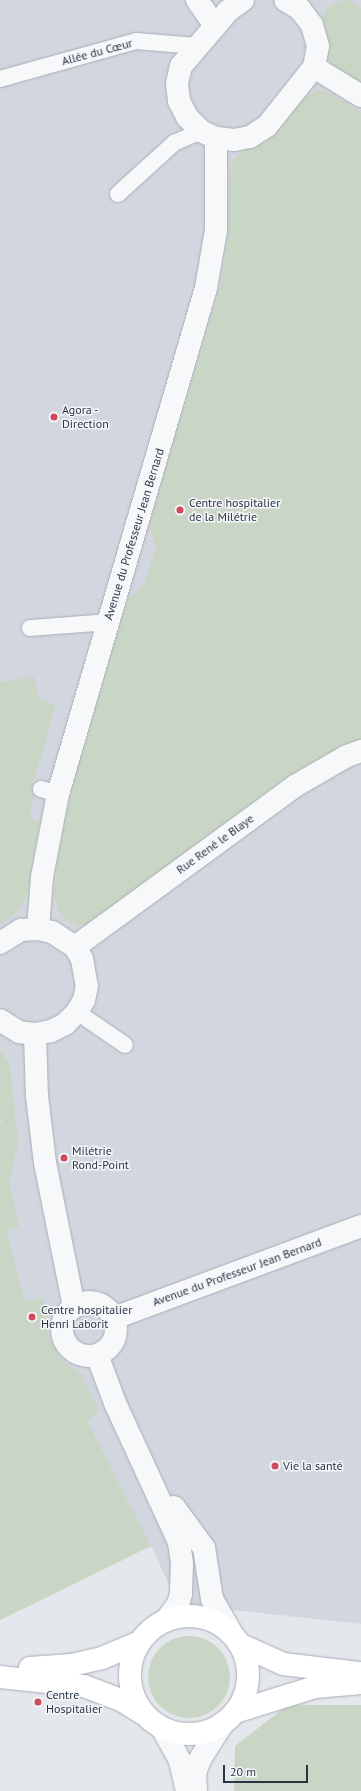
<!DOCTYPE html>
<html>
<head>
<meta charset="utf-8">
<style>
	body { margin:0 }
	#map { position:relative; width:361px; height:1791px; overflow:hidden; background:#e4e7ec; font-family:"PT Sans",sans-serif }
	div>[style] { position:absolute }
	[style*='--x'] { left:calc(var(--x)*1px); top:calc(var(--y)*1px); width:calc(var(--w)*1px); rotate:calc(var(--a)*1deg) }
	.built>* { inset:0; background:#d2d6de }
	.green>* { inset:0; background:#c9d6c5 }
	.round { border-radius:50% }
	.roads { filter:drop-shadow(0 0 1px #a9aeb7) drop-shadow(0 0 1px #a9aeb7) }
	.lane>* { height:16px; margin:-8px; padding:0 8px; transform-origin:8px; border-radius:8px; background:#f7f8fa }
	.street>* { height:22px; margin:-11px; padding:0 11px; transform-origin:11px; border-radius:11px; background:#f7f8fa }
	.street>.ring { margin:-11px; padding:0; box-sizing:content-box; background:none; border:22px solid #f7f8fa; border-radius:50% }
	.secondary>* { height:22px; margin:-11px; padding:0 11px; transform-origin:11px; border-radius:11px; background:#fff }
	.secondary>.ring { margin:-11px; padding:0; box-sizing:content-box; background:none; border:22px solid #fff; border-radius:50% }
	.dots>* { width:11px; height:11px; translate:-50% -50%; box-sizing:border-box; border:2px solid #f4f6f9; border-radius:50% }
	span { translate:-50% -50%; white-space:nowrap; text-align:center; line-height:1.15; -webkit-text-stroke:3px #f4f6f9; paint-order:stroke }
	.street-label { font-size:12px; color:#2b3445 }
	.poi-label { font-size:12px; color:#2b3445 }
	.left { translate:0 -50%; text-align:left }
	.scale { position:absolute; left:223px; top:1765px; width:85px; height:18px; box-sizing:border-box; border:2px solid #2b3445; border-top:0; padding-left:5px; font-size:12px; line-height:14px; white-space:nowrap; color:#2b3445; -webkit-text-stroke:3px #f4f6f9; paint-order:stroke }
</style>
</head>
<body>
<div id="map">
	<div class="built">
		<i style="clip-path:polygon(0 0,361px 0,361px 1624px,178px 1604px,151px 1546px,0 1620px)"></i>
	</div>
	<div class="green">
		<i style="clip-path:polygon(344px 0,349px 0,361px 9px,361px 82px,332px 65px,325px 53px,322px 18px,329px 7px)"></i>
		<i style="clip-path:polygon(321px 90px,330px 93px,361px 112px,361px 739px,310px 764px,102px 918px,89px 925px,76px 926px,64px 918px,57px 908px,54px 892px,60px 841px,77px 768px,127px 600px,146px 581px,156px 548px,149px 524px,221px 284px,228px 235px,229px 170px,234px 159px,244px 148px,276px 131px,305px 98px,312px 92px)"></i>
		<i style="clip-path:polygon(34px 676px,39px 700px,56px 705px,31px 790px,34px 794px,30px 819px,40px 821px,27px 896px,15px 914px,0 925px,0 683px)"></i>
		<i style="clip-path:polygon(0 1049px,10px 1066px,18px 1144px,9px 1181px,19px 1227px,7px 1230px,24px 1302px,43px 1298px,49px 1324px,45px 1327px,60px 1360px,81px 1373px,99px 1411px,87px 1421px,151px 1546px,0 1620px,0 1125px,3px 1122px,0 1118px)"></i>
		<i class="round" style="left:148px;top:1636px;width:82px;height:82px"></i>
		<i style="clip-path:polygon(288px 1705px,361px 1705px,361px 1791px,234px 1791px,235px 1746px)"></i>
	</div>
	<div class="roads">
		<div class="lane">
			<i style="--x:0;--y:79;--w:141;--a:-15.6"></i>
			<i style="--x:136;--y:41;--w:61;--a:4.7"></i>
			<i style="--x:118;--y:194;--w:76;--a:-42.3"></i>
			<i style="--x:174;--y:143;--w:30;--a:-24"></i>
			<i style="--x:30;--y:628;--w:78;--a:-4.4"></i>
			<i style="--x:41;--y:789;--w:18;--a:16"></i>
			<i style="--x:77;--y:1012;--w:58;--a:34.5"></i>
		</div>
		<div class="street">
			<i style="--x:197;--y:0;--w:32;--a:55"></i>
			<i style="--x:243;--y:0;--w:19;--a:144"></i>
			<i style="--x:228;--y:11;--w:72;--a:130.5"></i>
			<i style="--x:181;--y:66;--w:18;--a:103"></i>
			<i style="--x:177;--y:84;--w:17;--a:83"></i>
			<i style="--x:179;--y:101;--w:18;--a:63"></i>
			<i style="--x:187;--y:117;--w:20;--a:45"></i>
			<i style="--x:201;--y:131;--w:17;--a:25"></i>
			<i style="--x:216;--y:138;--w:18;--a:6"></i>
			<i style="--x:234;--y:140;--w:16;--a:-11"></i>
			<i style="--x:250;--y:137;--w:20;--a:-33"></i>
			<i style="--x:267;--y:126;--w:75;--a:-51.5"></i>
			<i style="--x:314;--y:67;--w:21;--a:-79"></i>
			<i style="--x:318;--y:46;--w:22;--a:-106"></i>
			<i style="--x:312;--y:25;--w:20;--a:-127"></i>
			<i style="--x:300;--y:9;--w:17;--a:-149"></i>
			<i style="--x:314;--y:67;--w:55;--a:31.7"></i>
			<i style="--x:38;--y:929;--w:52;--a:-85.6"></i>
			<i style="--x:42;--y:877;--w:85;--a:-79.1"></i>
			<i style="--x:58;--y:794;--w:527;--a:-73.7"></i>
			<i style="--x:206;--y:288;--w:59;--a:-80.2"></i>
			<i style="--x:216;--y:230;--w:92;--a:-90"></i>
			<i style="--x:0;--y:943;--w:25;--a:-32"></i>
			<i style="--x:21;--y:930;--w:17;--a:-3"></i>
			<i style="--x:38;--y:929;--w:14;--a:12"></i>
			<i style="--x:52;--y:932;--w:27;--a:33"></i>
			<i style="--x:75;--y:947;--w:14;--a:60"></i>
			<i style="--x:82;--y:959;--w:27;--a:80"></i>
			<i style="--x:87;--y:986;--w:14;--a:102"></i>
			<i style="--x:84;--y:1000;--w:14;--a:120"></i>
			<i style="--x:77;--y:1012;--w:17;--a:135"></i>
			<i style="--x:65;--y:1024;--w:16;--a:153"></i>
			<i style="--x:51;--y:1031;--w:16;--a:169"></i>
			<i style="--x:35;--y:1034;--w:16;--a:-173"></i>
			<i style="--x:19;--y:1032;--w:22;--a:-148"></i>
			<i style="--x:75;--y:947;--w:273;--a:-36.2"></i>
			<i style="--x:295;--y:786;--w:60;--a:-30"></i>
			<i style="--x:347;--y:756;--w:15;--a:-20"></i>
			<i style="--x:35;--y:1034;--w:62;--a:88.2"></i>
			<i style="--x:37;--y:1096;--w:67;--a:83.2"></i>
			<i style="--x:45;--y:1163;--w:147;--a:78.6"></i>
			<i class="ring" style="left:62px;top:1302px;width:32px;height:32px"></i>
			<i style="--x:114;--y:1318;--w:264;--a:-20.4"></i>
			<i style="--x:97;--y:1355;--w:51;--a:69.4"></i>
			<i style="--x:115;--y:1403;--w:153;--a:65.3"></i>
			<i style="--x:179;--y:1542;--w:21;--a:82"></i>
			<i style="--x:182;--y:1563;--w:31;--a:92"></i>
			<i style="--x:181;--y:1594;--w:10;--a:107"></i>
			<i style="--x:178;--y:1604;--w:21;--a:127"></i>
			<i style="--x:174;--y:1507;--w:51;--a:53.8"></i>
			<i style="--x:204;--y:1548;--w:52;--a:81.1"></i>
			<i style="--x:212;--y:1599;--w:40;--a:60.3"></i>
			<i style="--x:162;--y:1728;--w:38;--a:61"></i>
			<i style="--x:180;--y:1761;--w:31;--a:77"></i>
			<i style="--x:196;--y:1791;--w:18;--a:-93"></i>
			<i style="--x:195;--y:1773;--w:15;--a:-70"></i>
			<i style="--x:200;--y:1759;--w:43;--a:-57.4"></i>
		</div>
		<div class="secondary">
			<i class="ring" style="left:130px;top:1616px;width:96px;height:96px"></i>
			<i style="--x:239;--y:1644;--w:48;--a:24.4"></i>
			<i style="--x:283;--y:1664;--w:76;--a:6.8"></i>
			<i style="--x:30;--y:1668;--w:42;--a:-4.1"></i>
			<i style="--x:72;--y:1665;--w:31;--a:-13"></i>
			<i style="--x:102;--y:1658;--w:41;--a:-22.8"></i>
			<i style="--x:0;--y:1677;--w:84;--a:6.1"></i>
			<i style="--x:84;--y:1686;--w:40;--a:21"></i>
			<i style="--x:121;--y:1700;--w:26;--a:32"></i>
			<i style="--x:235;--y:1712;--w:84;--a:-17.4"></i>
			<i style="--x:315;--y:1687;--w:46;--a:-5"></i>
		</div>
	</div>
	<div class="dots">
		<i style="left:54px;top:417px;background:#d1495b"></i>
		<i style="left:180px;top:510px;background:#d1495b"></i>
		<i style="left:64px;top:1158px;background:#d1495b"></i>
		<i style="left:32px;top:1317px;background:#d1495b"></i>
		<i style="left:275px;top:1466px;background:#d1495b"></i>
		<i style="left:38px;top:1702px;background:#d1495b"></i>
	</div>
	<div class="street-label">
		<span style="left:97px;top:52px;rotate:-15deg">Allée du Cœur</span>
		<span style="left:134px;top:534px;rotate:-73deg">Avenue du Professeur Jean Bernard</span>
		<span style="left:215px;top:844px;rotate:-36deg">Rue René le Blaye</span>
		<span style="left:237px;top:1272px;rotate:-20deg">Avenue du Professeur Jean Bernard</span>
	</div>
	<div class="poi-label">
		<span class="left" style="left:62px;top:417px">Agora -<br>Direction</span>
		<span class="left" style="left:189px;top:510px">Centre hospitalier<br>de la Milétrie</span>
		<span class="left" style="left:72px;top:1158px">Milétrie<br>Rond-Point</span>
		<span class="left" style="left:41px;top:1317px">Centre hospitalier<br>Henri Laborit</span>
		<span class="left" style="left:283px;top:1466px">Vie la santé</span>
		<span class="left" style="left:46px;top:1702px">Centre<br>Hospitalier</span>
	</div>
	<div class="scale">20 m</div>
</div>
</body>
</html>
